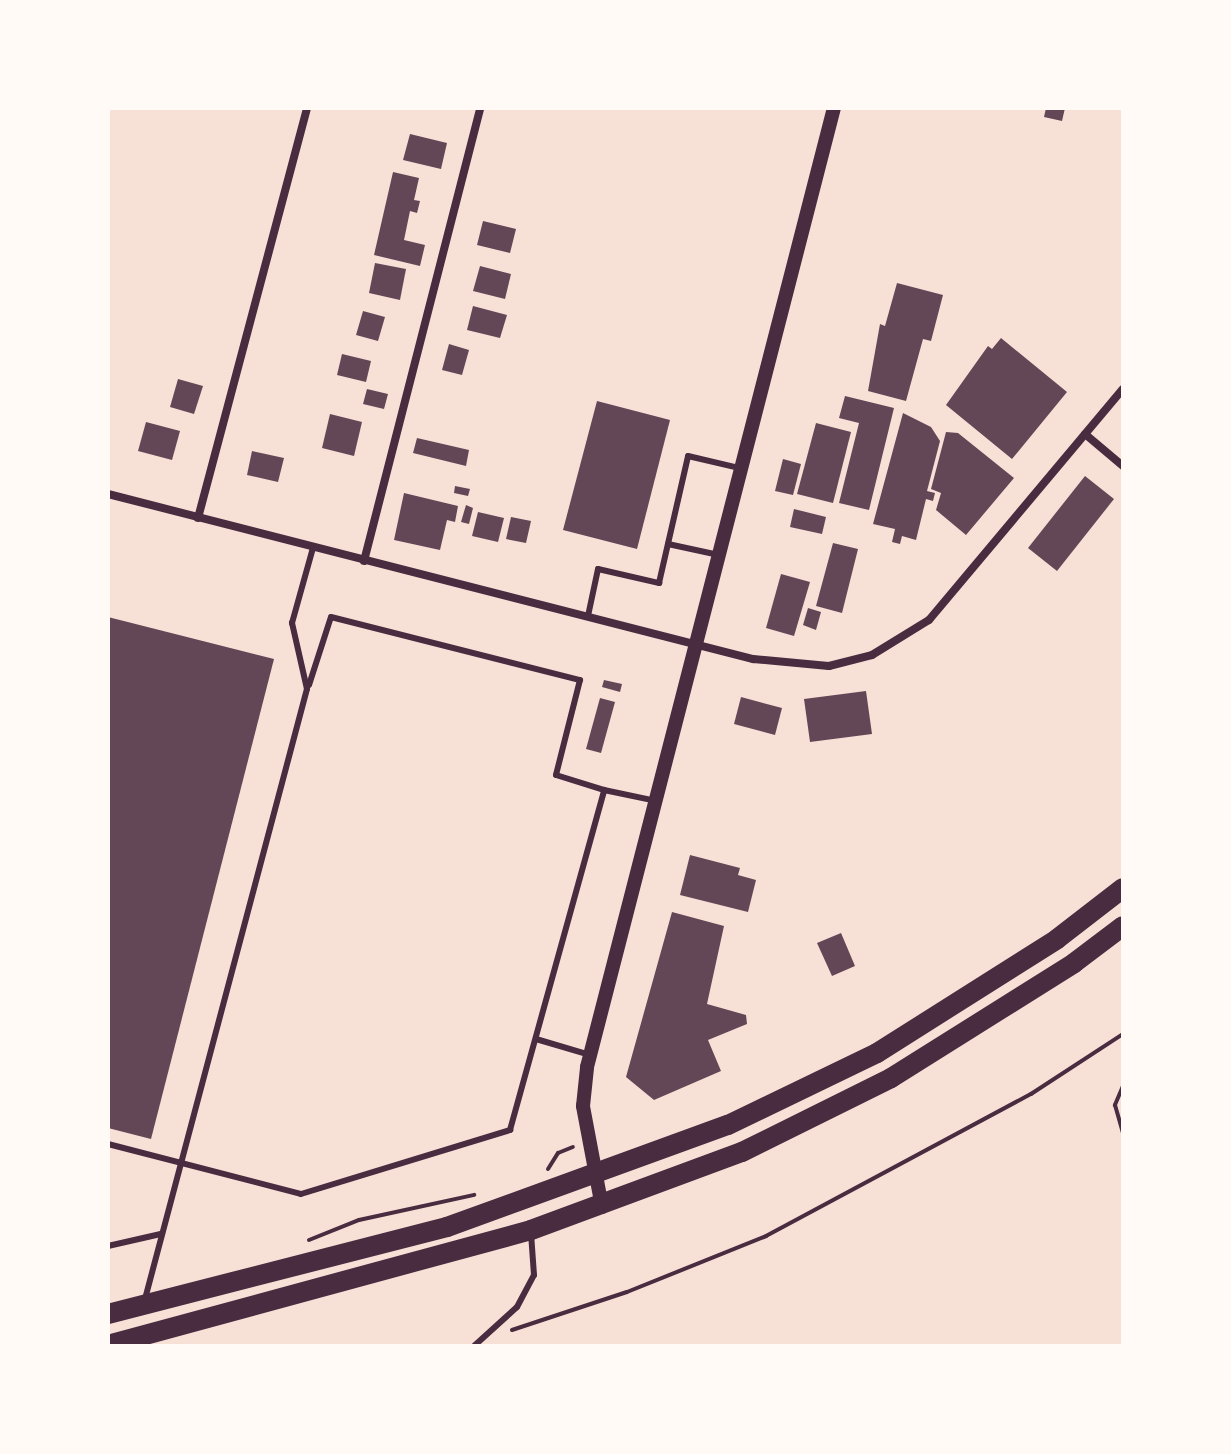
<!DOCTYPE html>
<html>
<head>
<meta charset="utf-8">
<style>
	body { margin:0 }
	#map { position:relative; width:1231px; height:1454px; overflow:hidden; background:#f7e1d7; font-family:"IBM Plex Sans",sans-serif }
	div>[style] { position:absolute }
	[style*='--x'] { left:calc(var(--x)*1px); top:calc(var(--y)*1px); width:calc(var(--w)*1px); rotate:calc(var(--a)*1deg) }
	.building>* { inset:0; background:#644757 }
	.path>* { height:4px; margin:-2px; padding:0 2px; transform-origin:2px; border-radius:2px; background:#4a2c40 }
	.service>* { height:6px; margin:-3px; padding:0 3px; transform-origin:3px; border-radius:3px; background:#4a2c40 }
	.minor>* { height:8px; margin:-4px; padding:0 4px; transform-origin:4px; border-radius:4px; background:#4a2c40 }
	.tertiary>* { height:14px; margin:-7px; padding:0 7px; transform-origin:7px; border-radius:7px; background:#4a2c40 }
	.trunk>* { height:20px; margin:-10px; padding:0 10px; transform-origin:10px; border-radius:10px; background:#4a2c40 }
	span { translate:-50% -50%; white-space:nowrap; text-align:center; line-height:1.15; -webkit-text-stroke:6px #fffaf5; paint-order:stroke }
	.frame { position:absolute; inset:0; border:110px solid #fffaf5; pointer-events:none }
</style>
</head>
<body>
<div id="map">
	<div class="building">
		<i style="clip-path:polygon(1046px 108px,1065px 108px,1062px 121px,1044px 117px)"></i>
		<i style="clip-path:polygon(410px 134px,447px 143px,441px 169px,403px 160px)"></i>
		<i style="clip-path:polygon(393px 172px,419px 178px,414px 200px,420px 201px,417px 213px,410px 211px,404px 240px,425px 245px,420px 266px,374px 255px)"></i>
		<i style="clip-path:polygon(483px 221px,516px 229px,510px 253px,477px 245px)"></i>
		<i style="clip-path:polygon(375px 263px,406px 269px,400px 300px,369px 293px)"></i>
		<i style="clip-path:polygon(480px 266px,511px 274px,505px 299px,473px 291px)"></i>
		<i style="clip-path:polygon(897px 283px,943px 295px,931px 341px,923px 339px,906px 401px,868px 391px,880px 324px,885px 326px)"></i>
		<i style="clip-path:polygon(473px 306px,507px 315px,500px 338px,467px 330px)"></i>
		<i style="clip-path:polygon(363px 311px,385px 317px,378px 341px,356px 335px)"></i>
		<i style="clip-path:polygon(1001px 338px,1067px 392px,1012px 459px,946px 405px,988px 346px,992px 349px)"></i>
		<i style="clip-path:polygon(449px 344px,469px 350px,462px 375px,442px 370px)"></i>
		<i style="clip-path:polygon(342px 354px,371px 361px,366px 382px,337px 375px)"></i>
		<i style="clip-path:polygon(178px 379px,203px 386px,194px 414px,170px 407px)"></i>
		<i style="clip-path:polygon(367px 389px,388px 394px,384px 409px,363px 404px)"></i>
		<i style="clip-path:polygon(845px 396px,894px 408px,869px 510px,839px 503px,859px 423px,839px 418px)"></i>
		<i style="clip-path:polygon(597px 401px,670px 420px,637px 549px,563px 530px)"></i>
		<i style="clip-path:polygon(903px 413px,931px 427px,940px 441px,927px 491px,935px 493px,933px 501px,926px 499px,916px 540px,902px 536px,900px 544px,892px 542px,895px 529px,873px 524px)"></i>
		<i style="clip-path:polygon(330px 414px,362px 422px,354px 456px,322px 448px)"></i>
		<i style="clip-path:polygon(146px 422px,180px 431px,172px 460px,138px 451px)"></i>
		<i style="clip-path:polygon(816px 423px,851px 432px,833px 503px,797px 494px)"></i>
		<i style="clip-path:polygon(946px 432px,958px 433px,1014px 478px,966px 535px,936px 510px,941px 493px,931px 489px)"></i>
		<i style="clip-path:polygon(417px 438px,469px 450px,466px 466px,413px 453px)"></i>
		<i style="clip-path:polygon(252px 451px,284px 458px,278px 482px,247px 475px)"></i>
		<i style="clip-path:polygon(783px 459px,801px 464px,793px 495px,775px 491px)"></i>
		<i style="clip-path:polygon(1085px 476px,1114px 499px,1057px 571px,1028px 548px)"></i>
		<i style="clip-path:polygon(455px 486px,470px 489px,468px 496px,454px 493px)"></i>
		<i style="clip-path:polygon(404px 493px,458px 506px,455px 522px,447px 520px,440px 550px,394px 540px)"></i>
		<i style="clip-path:polygon(466px 505px,473px 508px,469px 524px,461px 522px)"></i>
		<i style="clip-path:polygon(794px 509px,826px 517px,822px 534px,790px 527px)"></i>
		<i style="clip-path:polygon(478px 512px,504px 518px,498px 542px,472px 536px)"></i>
		<i style="clip-path:polygon(511px 517px,531px 521px,526px 543px,506px 539px)"></i>
		<i style="clip-path:polygon(833px 543px,858px 549px,842px 613px,816px 606px)"></i>
		<i style="clip-path:polygon(781px 574px,810px 582px,794px 636px,766px 628px)"></i>
		<i style="clip-path:polygon(808px 608px,821px 612px,816px 630px,803px 625px)"></i>
		<i style="clip-path:polygon(108px 617px,274px 659px,151px 1139px,108px 1128px)"></i>
		<i style="clip-path:polygon(604px 680px,622px 684px,620px 692px,602px 687px)"></i>
		<i style="clip-path:polygon(866px 691px,872px 734px,810px 742px,804px 699px)"></i>
		<i style="clip-path:polygon(741px 697px,782px 708px,775px 735px,734px 724px)"></i>
		<i style="clip-path:polygon(600px 698px,615px 702px,601px 753px,586px 749px)"></i>
		<i style="clip-path:polygon(690px 855px,740px 868px,738px 875px,756px 880px,748px 912px,680px 895px)"></i>
		<i style="clip-path:polygon(672px 912px,724px 926px,707px 1004px,746px 1015px,747px 1024px,708px 1040px,721px 1071px,654px 1100px,626px 1077px)"></i>
		<i style="clip-path:polygon(841px 933px,855px 966px,832px 976px,817px 943px)"></i>
	</div>
	<div class="path">
		<i style="--x:1123;--y:1086;--w:21;--a:113"></i>
		<i style="--x:1115;--y:1105;--w:29;--a:74"></i>
		<i style="--x:548;--y:1169;--w:19;--a:-58"></i>
		<i style="--x:558;--y:1153;--w:16;--a:-22"></i>
		<i style="--x:309;--y:1240;--w:54;--a:-21.8"></i>
		<i style="--x:359;--y:1220;--w:118;--a:-12.3"></i>
		<i style="--x:512;--y:1330;--w:121;--a:-18.3"></i>
		<i style="--x:627;--y:1292;--w:150;--a:-21.9"></i>
		<i style="--x:766;--y:1236;--w:301;--a:-28.2"></i>
		<i style="--x:1031;--y:1094;--w:110;--a:-33.1"></i>
	</div>
	<div class="service">
		<i style="--x:668;--y:544;--w:52;--a:12.2"></i>
		<i style="--x:588;--y:616;--w:48;--a:-78"></i>
		<i style="--x:598;--y:569;--w:63;--a:12.9"></i>
		<i style="--x:659;--y:583;--w:130;--a:-77.1"></i>
		<i style="--x:688;--y:456;--w:52;--a:13.2"></i>
		<i style="--x:309;--y:685;--w:71;--a:-72.1"></i>
		<i style="--x:331;--y:617;--w:257;--a:14.2"></i>
		<i style="--x:580;--y:680;--w:98;--a:104.2"></i>
		<i style="--x:556;--y:775;--w:50;--a:17.4"></i>
		<i style="--x:536;--y:1039;--w:56;--a:16.5"></i>
		<i style="--x:108;--y:1144;--w:199;--a:14.5"></i>
		<i style="--x:301;--y:1194;--w:219;--a:-17"></i>
		<i style="--x:510;--y:1130;--w:353;--a:-74.5"></i>
		<i style="--x:604;--y:790;--w:53;--a:11.9"></i>
		<i style="--x:108;--y:1246;--w:54;--a:-12.8"></i>
		<i style="--x:145;--y:1299;--w:631;--a:-75.13"></i>
		<i style="--x:307;--y:689;--w:68;--a:-102.8"></i>
		<i style="--x:292;--y:623;--w:78;--a:-74.4"></i>
		<i style="--x:474;--y:1346;--w:58;--a:-42.2"></i>
		<i style="--x:517;--y:1307;--w:36;--a:-62"></i>
		<i style="--x:534;--y:1275;--w:42;--a:-94.1"></i>
	</div>
	<div class="minor">
		<i style="--x:1085;--y:434;--w:50;--a:40.1"></i>
		<i style="--x:108;--y:494;--w:666;--a:14.35"></i>
		<i style="--x:753;--y:659;--w:76;--a:5.3"></i>
		<i style="--x:829;--y:666;--w:44;--a:-14.3"></i>
		<i style="--x:872;--y:655;--w:67;--a:-31.6"></i>
		<i style="--x:929;--y:620;--w:302;--a:-50"></i>
		<i style="--x:198;--y:518;--w:424;--a:-75.1"></i>
		<i style="--x:364;--y:561;--w:468;--a:-75.6"></i>
	</div>
	<div class="tertiary">
		<i style="--x:602;--y:1207;--w:103;--a:-100.7"></i>
		<i style="--x:583;--y:1106;--w:39;--a:-84"></i>
		<i style="--x:587;--y:1067;--w:990;--a:-75.56"></i>
	</div>
	<div class="trunk">
		<i style="--x:108;--y:1314;--w:350;--a:-14.4"></i>
		<i style="--x:447;--y:1227;--w:299;--a:-20"></i>
		<i style="--x:728;--y:1125;--w:165;--a:-25.8"></i>
		<i style="--x:877;--y:1053;--w:213;--a:-32.3"></i>
		<i style="--x:1057;--y:939;--w:83;--a:-37.7"></i>
		<i style="--x:108;--y:1345;--w:438;--a:-15.2"></i>
		<i style="--x:531;--y:1230;--w:225;--a:-20.3"></i>
		<i style="--x:742;--y:1152;--w:166;--a:-26.4"></i>
		<i style="--x:891;--y:1078;--w:216;--a:-32.1"></i>
		<i style="--x:1074;--y:963;--w:61;--a:-37.1"></i>
	</div>
	<div class="frame"></div>
</div>
</body>
</html>
